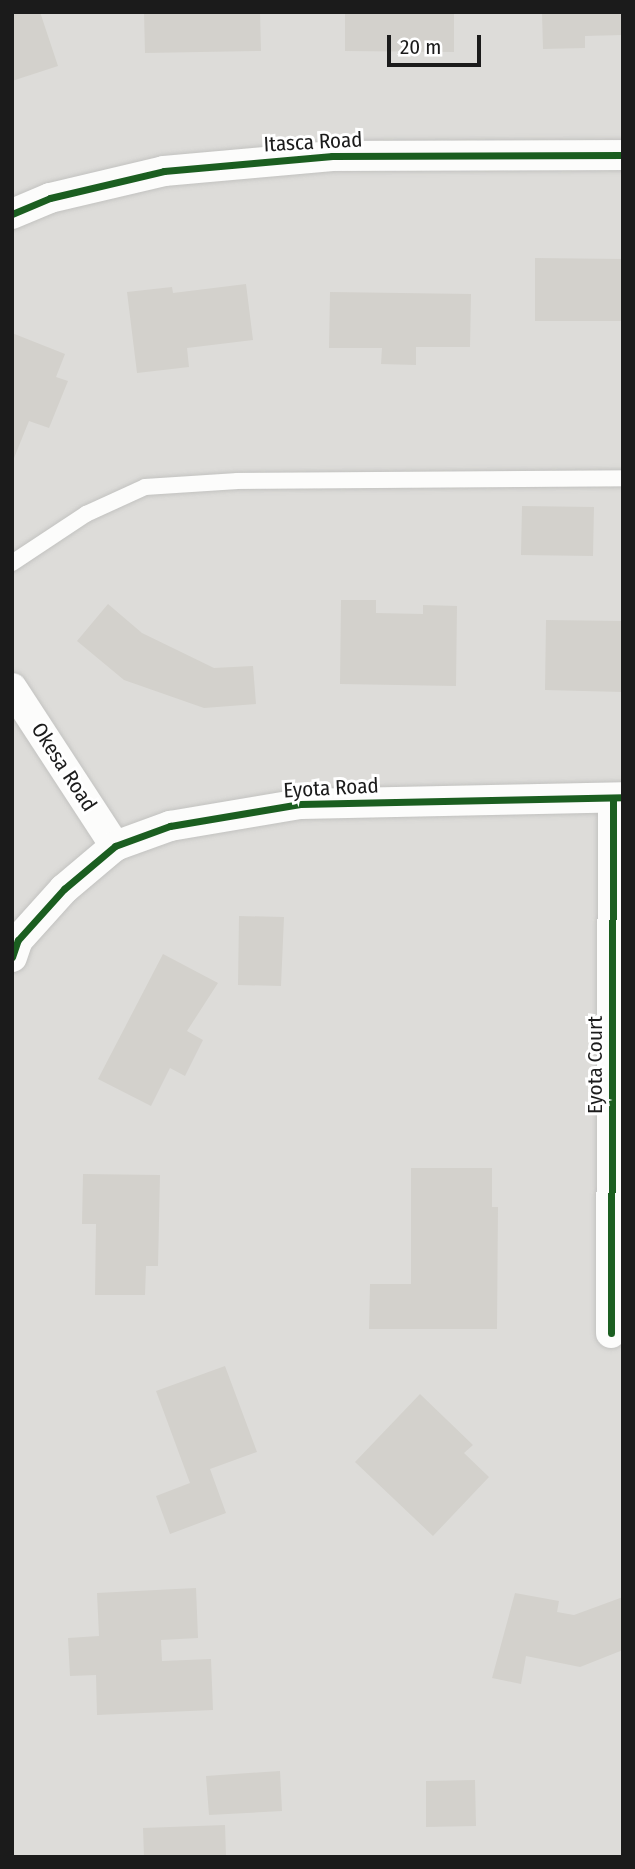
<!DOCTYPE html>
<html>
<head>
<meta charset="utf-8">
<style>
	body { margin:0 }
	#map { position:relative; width:635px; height:1869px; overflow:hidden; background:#eaeae4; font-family:"Fira Sans Condensed",sans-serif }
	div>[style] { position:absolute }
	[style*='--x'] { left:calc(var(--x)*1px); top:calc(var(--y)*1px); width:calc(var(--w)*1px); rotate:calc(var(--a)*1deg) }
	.residential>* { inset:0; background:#dddcd9 }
	.building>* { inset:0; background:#d3d1cc }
	.roads { filter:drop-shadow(0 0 2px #c2c2c0) drop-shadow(0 0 2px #c2c2c0) }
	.service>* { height:16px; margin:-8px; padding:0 8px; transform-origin:8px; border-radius:8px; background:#fcfcfb }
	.minor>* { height:30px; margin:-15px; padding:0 15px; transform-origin:15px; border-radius:15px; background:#fcfcfb }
	.cycleway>* { height:7px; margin:-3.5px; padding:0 3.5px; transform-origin:3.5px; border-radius:3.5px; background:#1b5e20 }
	span { translate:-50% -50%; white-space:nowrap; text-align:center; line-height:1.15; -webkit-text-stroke:6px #fff; paint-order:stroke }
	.street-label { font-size:21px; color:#1b1b1b }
	.frame { position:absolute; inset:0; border:14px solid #1b1b1b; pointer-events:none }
	.scale { position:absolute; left:387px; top:35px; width:94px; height:32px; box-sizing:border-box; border:4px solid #1b1b1b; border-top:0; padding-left:9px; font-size:21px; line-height:24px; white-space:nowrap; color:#1b1b1b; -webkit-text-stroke:5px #fff; paint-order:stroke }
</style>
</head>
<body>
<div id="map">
	<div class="residential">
		<i style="clip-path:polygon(12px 12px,623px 12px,623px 1857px,12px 1857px)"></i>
	</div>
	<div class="building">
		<i style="clip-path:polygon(12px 12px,40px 12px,58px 66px,12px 81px)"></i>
		<i style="clip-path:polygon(144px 12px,260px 12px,261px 51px,145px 53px)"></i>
		<i style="clip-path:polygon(345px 12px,454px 12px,454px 52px,345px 51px)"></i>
		<i style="clip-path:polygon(542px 12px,623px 12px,623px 35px,585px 36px,585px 48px,543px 49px)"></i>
		<i style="clip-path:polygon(535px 258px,623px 259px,623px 321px,535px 321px)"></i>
		<i style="clip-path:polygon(246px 284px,253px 340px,187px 348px,189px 367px,137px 373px,127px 292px,172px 287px,173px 293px)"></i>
		<i style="clip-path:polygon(330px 292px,471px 294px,470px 347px,416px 347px,416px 365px,381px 364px,382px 348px,329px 348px)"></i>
		<i style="clip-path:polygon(12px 333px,65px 354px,56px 377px,68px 381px,49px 428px,29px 421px,12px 463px)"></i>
		<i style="clip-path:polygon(522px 506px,594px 507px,593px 556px,521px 555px)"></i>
		<i style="clip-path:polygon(341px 600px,376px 600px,376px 613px,423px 614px,423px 605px,457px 606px,456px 686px,340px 684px)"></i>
		<i style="clip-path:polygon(108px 604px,142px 633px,214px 668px,253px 666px,256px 704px,204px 708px,124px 680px,77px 641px)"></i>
		<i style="clip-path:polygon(546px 620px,623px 621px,623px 692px,545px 690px)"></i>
		<i style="clip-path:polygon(239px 916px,284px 917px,281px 986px,238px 985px)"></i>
		<i style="clip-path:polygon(163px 954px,218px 983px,187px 1031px,203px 1040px,185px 1076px,170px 1068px,151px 1106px,98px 1079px)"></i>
		<i style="clip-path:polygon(411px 1168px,492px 1168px,492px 1207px,498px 1207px,497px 1329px,369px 1329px,370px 1284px,411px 1284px)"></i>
		<i style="clip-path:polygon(83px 1174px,160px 1175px,158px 1266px,146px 1266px,145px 1295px,95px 1295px,96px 1224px,82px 1224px)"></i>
		<i style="clip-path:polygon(225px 1366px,257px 1452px,210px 1469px,226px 1513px,170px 1534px,156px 1496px,190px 1483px,156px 1391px)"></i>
		<i style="clip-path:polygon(420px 1394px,473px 1445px,464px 1453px,489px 1477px,433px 1536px,355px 1462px)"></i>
		<i style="clip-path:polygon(196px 1588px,198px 1638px,161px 1640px,162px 1661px,211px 1659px,213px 1710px,97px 1715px,96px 1675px,70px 1676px,68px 1638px,99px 1636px,97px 1593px)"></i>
		<i style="clip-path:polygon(515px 1593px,559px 1601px,557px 1612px,574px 1615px,623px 1597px,623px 1650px,580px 1667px,526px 1656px,521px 1684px,492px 1678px)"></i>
		<i style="clip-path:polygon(280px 1771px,282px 1811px,209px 1815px,206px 1776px)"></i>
		<i style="clip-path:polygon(475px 1780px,476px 1826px,426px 1827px,426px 1781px)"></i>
		<i style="clip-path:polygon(225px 1825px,226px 1857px,144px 1857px,143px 1828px)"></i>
	</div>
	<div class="roads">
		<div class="service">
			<i style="--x:12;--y:563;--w:89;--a:-33.5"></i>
			<i style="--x:86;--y:514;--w:65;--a:-24.6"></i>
			<i style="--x:145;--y:487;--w:93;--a:-3.7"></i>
			<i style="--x:238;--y:481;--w:385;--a:-0.4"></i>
		</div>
		<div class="minor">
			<i style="--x:12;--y:214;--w:41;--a:-22.8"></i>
			<i style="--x:50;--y:198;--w:117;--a:-13.3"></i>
			<i style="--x:164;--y:171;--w:169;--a:-5.1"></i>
			<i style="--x:332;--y:156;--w:291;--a:-0.2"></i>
			<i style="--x:12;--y:688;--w:189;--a:56.9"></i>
			<i style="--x:12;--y:957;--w:18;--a:-71"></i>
			<i style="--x:18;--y:940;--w:69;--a:-48"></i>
			<i style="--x:64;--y:889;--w:67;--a:-40.1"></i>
			<i style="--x:115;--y:846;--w:59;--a:-20"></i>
			<i style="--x:170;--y:826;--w:132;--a:-9.6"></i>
			<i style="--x:300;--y:804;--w:323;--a:-1.2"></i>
			<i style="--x:611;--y:1333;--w:535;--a:-89.79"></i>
		</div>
	</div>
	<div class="cycleway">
		<i style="--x:12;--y:214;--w:41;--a:-22.8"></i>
		<i style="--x:50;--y:198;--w:117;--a:-13.3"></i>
		<i style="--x:164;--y:171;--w:169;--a:-5.1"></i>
		<i style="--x:332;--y:156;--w:291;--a:-0.2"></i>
		<i style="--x:12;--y:957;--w:18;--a:-71"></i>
		<i style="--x:18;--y:940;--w:69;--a:-48"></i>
		<i style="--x:64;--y:889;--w:67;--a:-40.1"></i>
		<i style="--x:115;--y:846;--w:59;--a:-20"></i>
		<i style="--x:170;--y:826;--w:132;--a:-9.6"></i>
		<i style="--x:300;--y:804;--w:323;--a:-1.2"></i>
		<i style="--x:611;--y:1333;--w:535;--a:-89.79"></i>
	</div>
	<div class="street-label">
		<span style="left:313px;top:142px;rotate:-3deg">Itasca Road</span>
		<span style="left:64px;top:767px;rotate:57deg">Okesa Road</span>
		<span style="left:331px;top:788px;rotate:-3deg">Eyota Road</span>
		<span style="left:595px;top:1065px;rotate:-90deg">Eyota Court</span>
	</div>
	<div class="frame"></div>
	<div class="scale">20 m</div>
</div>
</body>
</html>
